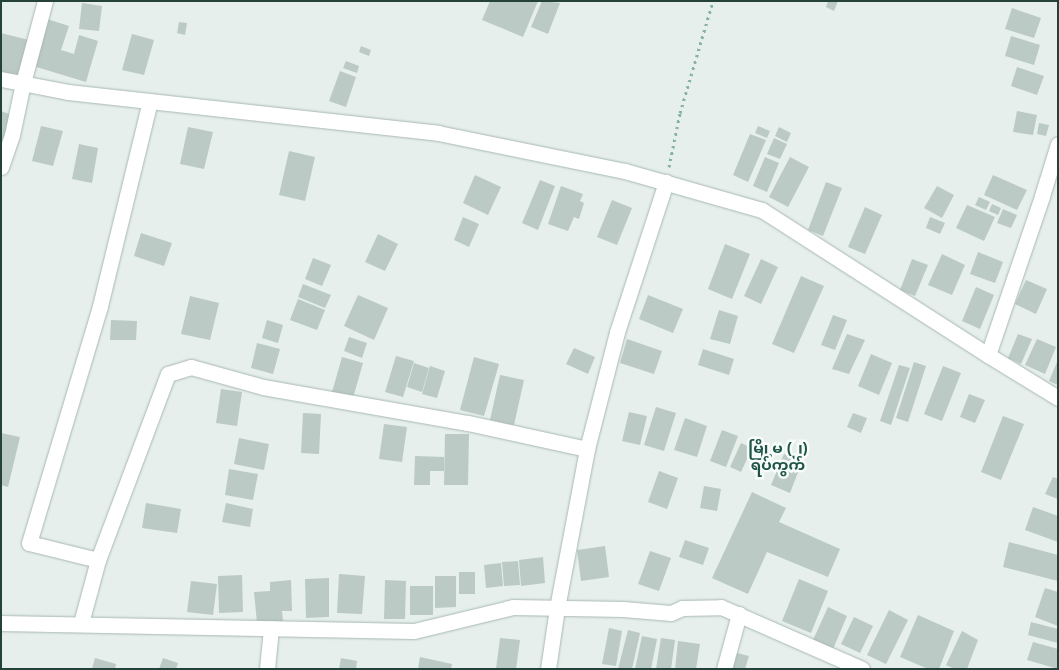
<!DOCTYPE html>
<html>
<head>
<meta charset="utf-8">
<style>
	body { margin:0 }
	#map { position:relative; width:1059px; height:670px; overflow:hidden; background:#e6efeb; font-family:Arial,"Noto Sans Myanmar",sans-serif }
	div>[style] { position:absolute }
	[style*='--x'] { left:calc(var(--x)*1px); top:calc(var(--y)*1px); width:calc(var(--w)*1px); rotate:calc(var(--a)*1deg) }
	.building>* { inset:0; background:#bbcac4 }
	.path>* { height:3px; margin-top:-1.5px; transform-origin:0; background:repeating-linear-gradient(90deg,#86b3a5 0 2.5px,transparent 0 6.5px) }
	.roads { filter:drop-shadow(0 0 1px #a8b8b2) drop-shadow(0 0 1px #a8b8b2) }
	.minor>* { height:15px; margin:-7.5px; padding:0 7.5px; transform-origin:7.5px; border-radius:7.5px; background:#fff }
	span { translate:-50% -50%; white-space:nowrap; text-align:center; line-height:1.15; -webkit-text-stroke:5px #f7fbf9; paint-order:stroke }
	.quarter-label { font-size:15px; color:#1f5548; font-weight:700 }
	.frame { position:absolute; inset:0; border:2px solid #24423a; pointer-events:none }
</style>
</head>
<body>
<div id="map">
	<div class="building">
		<i style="clip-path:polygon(490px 1px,538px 1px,523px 37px,482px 20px)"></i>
		<i style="clip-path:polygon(542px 1px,560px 3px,548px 34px,531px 27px)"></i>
		<i style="clip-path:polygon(828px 1px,838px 1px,834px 11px,826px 7px)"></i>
		<i style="clip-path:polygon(82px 3px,102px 6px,99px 31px,79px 29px)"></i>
		<i style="clip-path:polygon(1012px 8px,1041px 18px,1034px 38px,1005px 29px)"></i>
		<i style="clip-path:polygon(47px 19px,69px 26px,61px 50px,74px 54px,79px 35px,98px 41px,86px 82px,33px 66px)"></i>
		<i style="clip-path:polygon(179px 22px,187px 23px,185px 35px,177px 33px)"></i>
		<i style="clip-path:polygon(1px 33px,29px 40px,18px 78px,1px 74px)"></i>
		<i style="clip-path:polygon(132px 34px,154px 40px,144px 75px,122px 70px)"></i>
		<i style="clip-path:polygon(1011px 36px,1040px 45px,1034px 65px,1005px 56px)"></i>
		<i style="clip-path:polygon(361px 46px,371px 50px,369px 56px,359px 52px)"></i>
		<i style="clip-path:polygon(346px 61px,359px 66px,357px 73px,343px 68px)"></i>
		<i style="clip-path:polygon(1017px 67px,1044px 76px,1037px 95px,1011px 86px)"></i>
		<i style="clip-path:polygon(340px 71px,356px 77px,346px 107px,329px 101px)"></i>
		<i style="clip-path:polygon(1px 111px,12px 115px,1px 144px)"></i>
		<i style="clip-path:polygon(1017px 111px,1037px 115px,1033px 135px,1013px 132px)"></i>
		<i style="clip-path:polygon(1039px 123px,1049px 125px,1046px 136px,1037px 134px)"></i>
		<i style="clip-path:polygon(41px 126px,63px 131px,53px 166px,32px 161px)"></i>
		<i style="clip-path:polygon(758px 126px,770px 131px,767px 138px,755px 133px)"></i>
		<i style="clip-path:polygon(188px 127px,213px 132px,204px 169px,180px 164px)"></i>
		<i style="clip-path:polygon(779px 127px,791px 133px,787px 142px,775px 136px)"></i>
		<i style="clip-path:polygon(750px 134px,766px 140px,748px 182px,733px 175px)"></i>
		<i style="clip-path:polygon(774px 138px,787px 144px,780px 159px,767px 154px)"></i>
		<i style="clip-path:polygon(79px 144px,98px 148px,92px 183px,72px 179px)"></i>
		<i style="clip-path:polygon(289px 151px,315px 157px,305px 201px,279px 195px)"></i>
		<i style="clip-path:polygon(765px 157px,779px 163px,767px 192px,753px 186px)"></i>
		<i style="clip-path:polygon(790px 157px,809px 167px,788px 207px,769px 197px)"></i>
		<i style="clip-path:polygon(475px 175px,501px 187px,488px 215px,463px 203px)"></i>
		<i style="clip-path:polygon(993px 175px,1027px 190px,1017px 210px,984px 195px)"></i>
		<i style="clip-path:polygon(540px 180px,555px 186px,538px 230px,522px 223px)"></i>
		<i style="clip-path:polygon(826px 182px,842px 188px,823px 236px,808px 230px)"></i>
		<i style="clip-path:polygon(561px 186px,583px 194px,580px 201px,584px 203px,579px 219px,574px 217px,568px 231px,548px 224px)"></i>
		<i style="clip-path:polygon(937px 186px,954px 195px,942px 218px,924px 208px)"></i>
		<i style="clip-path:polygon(979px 197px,990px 202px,986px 210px,975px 205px)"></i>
		<i style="clip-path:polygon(612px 200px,632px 208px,617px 245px,597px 237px)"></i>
		<i style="clip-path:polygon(992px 204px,1001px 208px,998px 215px,989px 211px)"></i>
		<i style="clip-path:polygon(967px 205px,995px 217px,984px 241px,956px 228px)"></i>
		<i style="clip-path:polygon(865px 207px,882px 215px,865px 254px,848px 247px)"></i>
		<i style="clip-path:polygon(1003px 209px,1017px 215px,1011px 228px,997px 223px)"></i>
		<i style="clip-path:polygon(463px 217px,479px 224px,469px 247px,454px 240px)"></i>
		<i style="clip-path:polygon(930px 217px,945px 223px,940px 234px,926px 228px)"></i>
		<i style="clip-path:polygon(141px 233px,172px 243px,164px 266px,134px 256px)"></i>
		<i style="clip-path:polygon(378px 234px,398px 244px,385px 271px,365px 262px)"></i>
		<i style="clip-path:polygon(725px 244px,750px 254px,732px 299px,708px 289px)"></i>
		<i style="clip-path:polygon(978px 252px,1003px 262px,995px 283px,970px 274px)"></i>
		<i style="clip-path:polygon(942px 254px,965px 265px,952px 295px,928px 285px)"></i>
		<i style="clip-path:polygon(313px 258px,331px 265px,322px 286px,305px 279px)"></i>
		<i style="clip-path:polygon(761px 259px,778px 267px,761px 304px,744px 296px)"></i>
		<i style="clip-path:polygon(912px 259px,928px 265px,915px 296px,900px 290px)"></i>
		<i style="clip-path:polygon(801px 276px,824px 286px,794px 353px,772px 344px)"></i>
		<i style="clip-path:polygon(1026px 280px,1047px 289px,1036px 314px,1015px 304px)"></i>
		<i style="clip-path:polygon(303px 284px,331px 295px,325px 308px,298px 297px)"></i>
		<i style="clip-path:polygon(976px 287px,994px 295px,980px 329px,962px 321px)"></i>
		<i style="clip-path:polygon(358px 295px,388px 308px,374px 340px,344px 326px)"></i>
		<i style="clip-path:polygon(648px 295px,683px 309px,673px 333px,639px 319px)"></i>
		<i style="clip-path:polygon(190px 296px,219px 303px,210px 340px,181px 334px)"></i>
		<i style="clip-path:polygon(298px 299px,325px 310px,317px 330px,290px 320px)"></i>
		<i style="clip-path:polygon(719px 310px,738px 316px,730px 344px,710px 339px)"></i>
		<i style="clip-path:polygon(833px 315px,847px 320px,835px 350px,821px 345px)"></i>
		<i style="clip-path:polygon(111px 320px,137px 321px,136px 340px,110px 340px)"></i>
		<i style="clip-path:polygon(267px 320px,283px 325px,278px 343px,262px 338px)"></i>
		<i style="clip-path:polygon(847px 334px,865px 340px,849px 374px,832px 369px)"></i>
		<i style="clip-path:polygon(1018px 334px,1032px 339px,1021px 364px,1008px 358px)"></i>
		<i style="clip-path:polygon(349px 337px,367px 343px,362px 358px,344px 351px)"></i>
		<i style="clip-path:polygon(627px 339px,662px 351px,654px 374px,620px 363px)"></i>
		<i style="clip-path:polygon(1037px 339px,1056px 347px,1045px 374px,1025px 365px)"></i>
		<i style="clip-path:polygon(257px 343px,280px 349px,273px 374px,251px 368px)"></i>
		<i style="clip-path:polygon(574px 348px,595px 357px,588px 374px,566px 364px)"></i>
		<i style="clip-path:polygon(703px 349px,734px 359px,729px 375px,698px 365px)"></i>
		<i style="clip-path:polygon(871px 354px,892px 363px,879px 395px,858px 386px)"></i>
		<i style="clip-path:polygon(396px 356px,414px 361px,403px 397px,385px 392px)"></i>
		<i style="clip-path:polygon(342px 357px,363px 363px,353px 398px,332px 392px)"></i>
		<i style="clip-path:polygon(474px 357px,499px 364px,484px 416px,460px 410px)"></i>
		<i style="clip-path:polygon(1058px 360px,1058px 385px,1049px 381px)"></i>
		<i style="clip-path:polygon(914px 362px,926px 366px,908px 422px,896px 418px)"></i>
		<i style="clip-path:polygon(414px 363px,429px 368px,422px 392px,407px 387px)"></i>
		<i style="clip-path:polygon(899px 365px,910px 368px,891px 425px,880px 421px)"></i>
		<i style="clip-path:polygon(430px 366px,445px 371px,437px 398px,422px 394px)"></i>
		<i style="clip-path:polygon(943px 366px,961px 373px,942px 421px,924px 414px)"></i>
		<i style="clip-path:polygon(500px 375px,524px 380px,514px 425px,490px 420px)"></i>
		<i style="clip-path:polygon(221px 389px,242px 392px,237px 426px,216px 423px)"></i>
		<i style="clip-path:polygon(969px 394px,985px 400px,975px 423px,960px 417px)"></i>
		<i style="clip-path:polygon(656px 407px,676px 413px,664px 451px,644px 445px)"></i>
		<i style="clip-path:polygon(629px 412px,647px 416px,640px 445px,622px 441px)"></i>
		<i style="clip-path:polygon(303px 413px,321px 414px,319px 454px,301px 453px)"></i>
		<i style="clip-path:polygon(853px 413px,867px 418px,861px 433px,847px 427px)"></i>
		<i style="clip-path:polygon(1003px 416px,1024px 424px,1001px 480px,981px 472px)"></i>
		<i style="clip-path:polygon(685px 418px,707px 426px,697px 457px,674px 450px)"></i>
		<i style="clip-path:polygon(384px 424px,407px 427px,402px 462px,379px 459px)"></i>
		<i style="clip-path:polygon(722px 430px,738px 436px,726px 467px,710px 461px)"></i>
		<i style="clip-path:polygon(1px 433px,20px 437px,8px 487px,1px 485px)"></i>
		<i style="clip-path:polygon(445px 434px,469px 434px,468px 485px,444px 485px)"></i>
		<i style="clip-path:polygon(239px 438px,269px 444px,264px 470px,234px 464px)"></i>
		<i style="clip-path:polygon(741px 443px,752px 448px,741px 472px,730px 467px)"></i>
		<i style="clip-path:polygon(784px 454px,802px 462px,790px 493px,771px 485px)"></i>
		<i style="clip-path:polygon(415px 456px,444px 457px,444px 471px,430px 471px,430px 485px,414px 485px)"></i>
		<i style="clip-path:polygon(229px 469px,258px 474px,253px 500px,225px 495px)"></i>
		<i style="clip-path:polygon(659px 471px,678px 478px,667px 509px,648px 502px)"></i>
		<i style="clip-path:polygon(1053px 477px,1058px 479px,1058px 499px,1045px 494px)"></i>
		<i style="clip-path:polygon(704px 486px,721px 489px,717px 511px,700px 508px)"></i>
		<i style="clip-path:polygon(752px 492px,786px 508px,779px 522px,840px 549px,828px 577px,767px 552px,748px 594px,712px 578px)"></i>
		<i style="clip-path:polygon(146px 503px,181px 509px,177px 533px,142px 528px)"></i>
		<i style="clip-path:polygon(226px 503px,253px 509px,250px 527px,222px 522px)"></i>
		<i style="clip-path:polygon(1033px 507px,1058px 516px,1058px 542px,1025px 530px)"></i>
		<i style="clip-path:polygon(685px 540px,709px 548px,703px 565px,679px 557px)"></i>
		<i style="clip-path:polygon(1009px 542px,1058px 555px,1058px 581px,1003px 567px)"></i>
		<i style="clip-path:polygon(605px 546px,609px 577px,581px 581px,577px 550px)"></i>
		<i style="clip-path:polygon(650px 551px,671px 558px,659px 591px,638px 584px)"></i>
		<i style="clip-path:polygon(543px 557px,545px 583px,521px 586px,519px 560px)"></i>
		<i style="clip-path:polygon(518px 561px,520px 585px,504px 586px,502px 562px)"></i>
		<i style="clip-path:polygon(501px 563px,503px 586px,486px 588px,484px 565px)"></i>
		<i style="clip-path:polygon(459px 572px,475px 572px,475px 594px,459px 594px)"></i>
		<i style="clip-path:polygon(339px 574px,365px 576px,362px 614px,337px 613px)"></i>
		<i style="clip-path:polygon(242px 575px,243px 612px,219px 613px,218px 576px)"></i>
		<i style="clip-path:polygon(435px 576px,456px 576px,456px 607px,435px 608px)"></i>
		<i style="clip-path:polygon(329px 578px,329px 617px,306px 618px,305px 579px)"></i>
		<i style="clip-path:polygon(799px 579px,828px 591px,811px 633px,782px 621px)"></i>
		<i style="clip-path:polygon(291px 580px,292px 611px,282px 611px,283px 621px,257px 623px,254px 592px,270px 591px,270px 582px)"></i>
		<i style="clip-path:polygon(385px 580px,406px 581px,405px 619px,384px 619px)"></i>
		<i style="clip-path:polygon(191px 581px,217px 584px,213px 615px,187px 612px)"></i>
		<i style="clip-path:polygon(410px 586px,433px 586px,433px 615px,410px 615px)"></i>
		<i style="clip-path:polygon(1045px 588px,1058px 592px,1058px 626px,1035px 617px)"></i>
		<i style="clip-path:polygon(828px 607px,847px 616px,833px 649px,813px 640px)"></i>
		<i style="clip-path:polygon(889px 610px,908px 620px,886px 664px,867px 655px)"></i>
		<i style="clip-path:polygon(918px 615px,954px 631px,939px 669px,928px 669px,900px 657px)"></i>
		<i style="clip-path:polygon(854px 617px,873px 626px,860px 653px,841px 644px)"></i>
		<i style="clip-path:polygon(1031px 622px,1058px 629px,1058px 643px,1028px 635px)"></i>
		<i style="clip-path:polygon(609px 628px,622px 631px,616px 666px,602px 664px)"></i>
		<i style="clip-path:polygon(628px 630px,640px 633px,632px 669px,618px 669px)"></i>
		<i style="clip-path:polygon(962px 631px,978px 640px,967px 669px,954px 669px,946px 665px)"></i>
		<i style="clip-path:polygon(642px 636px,657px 639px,651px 669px,635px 669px)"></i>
		<i style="clip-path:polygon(500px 638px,520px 640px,516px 669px,496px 669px)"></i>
		<i style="clip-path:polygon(661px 638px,675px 640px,671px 669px,656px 669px)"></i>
		<i style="clip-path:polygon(678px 641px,700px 644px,696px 669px,675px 669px)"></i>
		<i style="clip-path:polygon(1033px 642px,1058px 649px,1058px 669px,1027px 660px)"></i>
		<i style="clip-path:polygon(737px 653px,749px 656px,745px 669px,733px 669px)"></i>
		<i style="clip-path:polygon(420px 657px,452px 664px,451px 669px,418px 669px)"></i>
		<i style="clip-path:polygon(95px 658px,116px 664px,115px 669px,92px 669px)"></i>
		<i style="clip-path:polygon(163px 658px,178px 663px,176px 669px,159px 669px)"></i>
		<i style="clip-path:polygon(341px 658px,357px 661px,356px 669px,339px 669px)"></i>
	</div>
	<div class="path">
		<i style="--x:669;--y:167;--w:55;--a:-78.5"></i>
		<i style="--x:680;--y:113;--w:117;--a:-73.6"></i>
	</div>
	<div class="roads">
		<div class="minor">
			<i style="--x:1;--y:79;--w:68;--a:11"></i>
			<i style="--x:68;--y:92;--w:372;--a:6.3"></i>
			<i style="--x:438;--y:133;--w:191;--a:11.5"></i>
			<i style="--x:625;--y:171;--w:142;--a:15.9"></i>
			<i style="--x:762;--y:210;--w:269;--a:32.7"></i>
			<i style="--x:988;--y:355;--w:82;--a:31.6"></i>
			<i style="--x:1;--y:167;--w:34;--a:-71"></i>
			<i style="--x:12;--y:135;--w:53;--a:-78.1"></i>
			<i style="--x:23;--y:83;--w:85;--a:-75"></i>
			<i style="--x:988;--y:355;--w:168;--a:-71.2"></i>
			<i style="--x:1042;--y:196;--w:54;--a:-72.9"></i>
			<i style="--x:98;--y:560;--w:71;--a:-166.2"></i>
			<i style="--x:29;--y:543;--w:247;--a:-73.3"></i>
			<i style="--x:100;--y:306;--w:211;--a:-76.3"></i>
			<i style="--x:1;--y:623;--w:413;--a:1.1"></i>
			<i style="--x:414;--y:631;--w:102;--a:-13.6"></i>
			<i style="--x:513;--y:607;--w:110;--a:1"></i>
			<i style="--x:623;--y:609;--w:48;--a:4.8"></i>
			<i style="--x:671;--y:613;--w:12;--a:-24"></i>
			<i style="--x:682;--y:608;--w:39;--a:-1"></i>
			<i style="--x:721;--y:607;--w:154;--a:23.7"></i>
			<i style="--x:81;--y:623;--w:65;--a:-74.9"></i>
			<i style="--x:98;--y:560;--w:199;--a:-69.4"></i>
			<i style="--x:168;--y:374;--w:24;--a:-17"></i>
			<i style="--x:191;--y:367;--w:75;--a:15.5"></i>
			<i style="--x:263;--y:387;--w:208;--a:10"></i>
			<i style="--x:468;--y:423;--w:122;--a:12.3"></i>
			<i style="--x:267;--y:669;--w:41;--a:-84.4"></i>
			<i style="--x:548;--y:669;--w:62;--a:-81.6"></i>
			<i style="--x:557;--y:608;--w:162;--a:-79.3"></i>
			<i style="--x:587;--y:449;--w:121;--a:-75.6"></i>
			<i style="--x:617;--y:332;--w:158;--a:-71.9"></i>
			<i style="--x:724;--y:669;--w:57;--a:-74.7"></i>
		</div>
	</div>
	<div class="quarter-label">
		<span style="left:778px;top:456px">မြို့မ (၂)<br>ရပ်ကွက်</span>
	</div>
	<div class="frame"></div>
</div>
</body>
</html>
